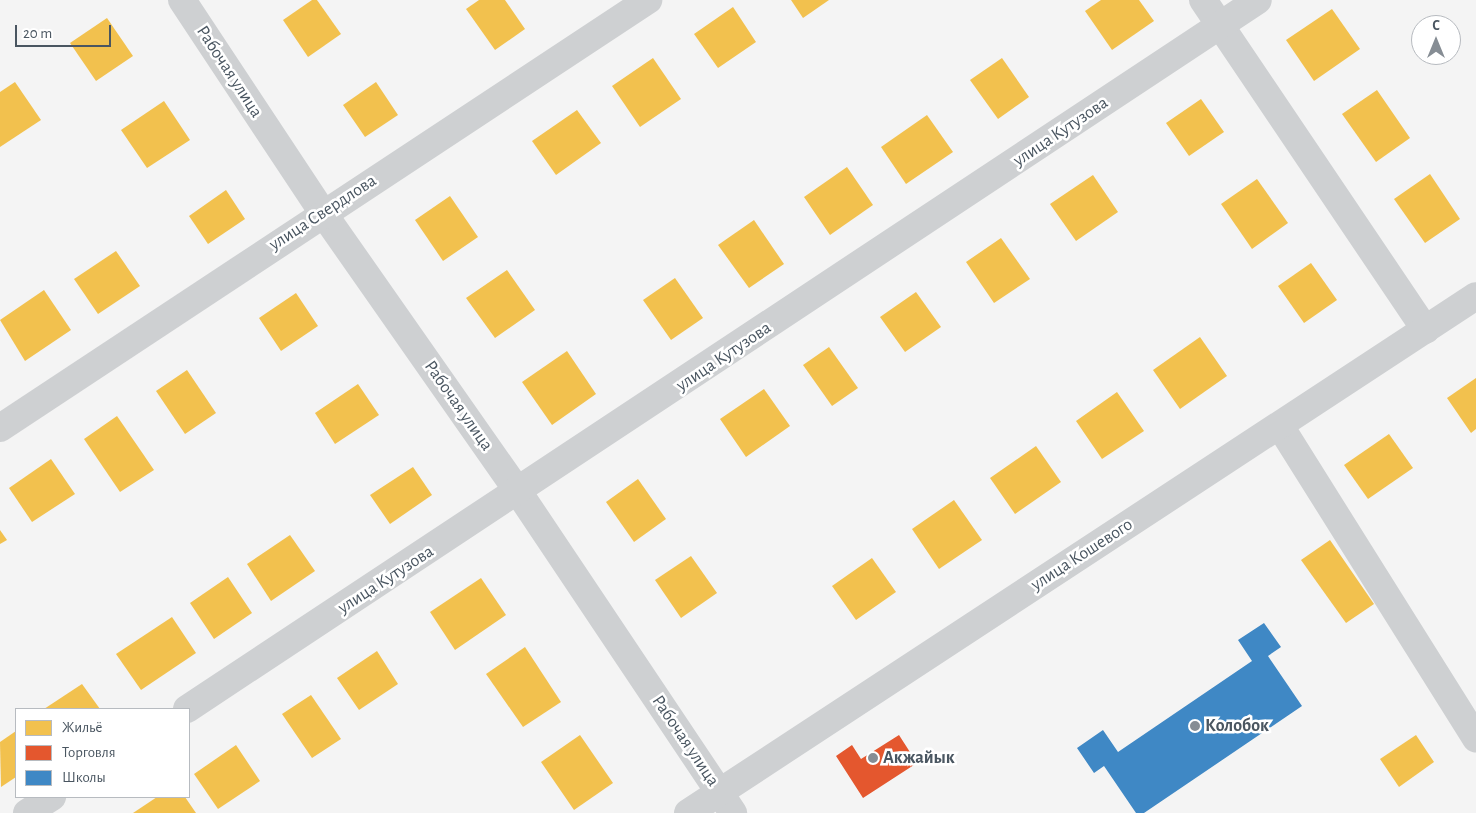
<!DOCTYPE html>
<html>
<head>
<meta charset="utf-8">
<style>
	body { margin:0 }
	#map { position:relative; width:1476px; height:813px; overflow:hidden; background:#f4f4f4; font-family:"Alegreya Sans",sans-serif }
	div>[style] { position:absolute }
	[style*='--x'] { left:calc(var(--x)*1px); top:calc(var(--y)*1px); width:calc(var(--w)*1px); rotate:calc(var(--a)*1deg) }
	.homes>* { inset:0; background:#f2c14e }
	.shops>* { inset:0; background:#e4572e }
	.schools>* { inset:0; background:#3f88c5 }
	.minor>* { height:28px; margin:-14px; padding:0 14px; transform-origin:14px; border-radius:14px; background:#ced0d2 }
	.dots>* { width:14px; height:14px; translate:-50% -50%; box-sizing:border-box; border:2px solid #fff; border-radius:50% }
	span { translate:-50% -50%; white-space:nowrap; text-align:center; line-height:1.15; -webkit-text-stroke:5px #fff; paint-order:stroke }
	.street-label { font-size:18px; color:#4a5661 }
	.poi-label { font-size:18px; color:#4a5661; font-weight:700 }
	.left { translate:0 -50%; text-align:left }
	.legend { position:absolute; left:15px; top:708px; width:175px; height:90px; box-sizing:border-box; background:#fff; border:1px solid #b7bbc0; margin:0; padding:6px 9px; list-style:none; font-size:15px; color:#4a5661 }
	.legend li { display:flex; align-items:center; gap:10px; height:25px }
	.legend b { width:25px; border:1px solid #b7bbc0 }
	.north { position:absolute; left:1411px; top:15px; width:50px; height:50px; box-sizing:border-box; background:#fff; border:1px solid #b7bbc0; border-radius:50%; rotate:0deg; font-size:14px; font-weight:700; line-height:20px; text-align:center; color:#4a5661 }
	.north::after { content:''; display:block; margin:auto; width:18px; height:22px; background:#868d94; clip-path:polygon(50% 0,100% 100%,50% 72%,0 100%) }
	.scale { position:absolute; left:15px; top:25px; width:96px; height:22px; box-sizing:border-box; border:2px solid #4a5661; border-top:0; padding-left:6px; font-size:15px; line-height:18px; white-space:nowrap; color:#4a5661; -webkit-text-stroke:4px #fff; paint-order:stroke }
</style>
</head>
<body>
<div id="map">
	<div class="homes">
		<i style="clip-path:polygon(312px 0,317px 0,341px 34px,308px 57px,283px 20px)"></i>
		<i style="clip-path:polygon(479px 0,505px 0,525px 29px,495px 50px,466px 9px)"></i>
		<i style="clip-path:polygon(791px 0,829px 0,803px 18px)"></i>
		<i style="clip-path:polygon(1101px 0,1139px 0,1154px 21px,1112px 50px,1085px 11px)"></i>
		<i style="clip-path:polygon(733px 7px,756px 42px,718px 68px,694px 34px)"></i>
		<i style="clip-path:polygon(1332px 9px,1360px 49px,1314px 81px,1286px 40px)"></i>
		<i style="clip-path:polygon(107px 18px,133px 56px,96px 81px,70px 43px)"></i>
		<i style="clip-path:polygon(653px 58px,681px 99px,640px 127px,612px 86px)"></i>
		<i style="clip-path:polygon(1002px 58px,1029px 97px,998px 119px,970px 80px)"></i>
		<i style="clip-path:polygon(15px 82px,41px 120px,0 147px,0 92px)"></i>
		<i style="clip-path:polygon(376px 82px,398px 115px,365px 137px,343px 105px)"></i>
		<i style="clip-path:polygon(1377px 90px,1410px 138px,1376px 162px,1342px 114px)"></i>
		<i style="clip-path:polygon(1201px 99px,1224px 132px,1189px 156px,1166px 123px)"></i>
		<i style="clip-path:polygon(164px 101px,190px 140px,147px 168px,121px 130px)"></i>
		<i style="clip-path:polygon(577px 110px,601px 143px,556px 175px,532px 141px)"></i>
		<i style="clip-path:polygon(927px 115px,953px 152px,906px 184px,881px 147px)"></i>
		<i style="clip-path:polygon(847px 167px,873px 205px,830px 235px,804px 197px)"></i>
		<i style="clip-path:polygon(1430px 174px,1460px 219px,1425px 243px,1394px 199px)"></i>
		<i style="clip-path:polygon(1093px 175px,1118px 212px,1076px 241px,1050px 204px)"></i>
		<i style="clip-path:polygon(1257px 179px,1288px 223px,1252px 249px,1221px 204px)"></i>
		<i style="clip-path:polygon(226px 190px,245px 219px,208px 244px,189px 216px)"></i>
		<i style="clip-path:polygon(450px 196px,478px 237px,443px 261px,415px 220px)"></i>
		<i style="clip-path:polygon(754px 220px,784px 264px,749px 288px,718px 245px)"></i>
		<i style="clip-path:polygon(1001px 238px,1030px 279px,994px 303px,966px 262px)"></i>
		<i style="clip-path:polygon(116px 251px,140px 286px,98px 314px,74px 279px)"></i>
		<i style="clip-path:polygon(1311px 263px,1337px 300px,1304px 323px,1278px 286px)"></i>
		<i style="clip-path:polygon(507px 270px,535px 310px,495px 338px,466px 298px)"></i>
		<i style="clip-path:polygon(675px 278px,703px 318px,671px 340px,643px 300px)"></i>
		<i style="clip-path:polygon(44px 290px,71px 330px,25px 361px,0 320px)"></i>
		<i style="clip-path:polygon(916px 292px,941px 327px,905px 352px,880px 317px)"></i>
		<i style="clip-path:polygon(296px 293px,318px 326px,281px 351px,259px 318px)"></i>
		<i style="clip-path:polygon(1200px 337px,1227px 376px,1180px 409px,1153px 370px)"></i>
		<i style="clip-path:polygon(829px 347px,858px 388px,832px 406px,803px 365px)"></i>
		<i style="clip-path:polygon(567px 351px,596px 394px,552px 425px,522px 382px)"></i>
		<i style="clip-path:polygon(187px 370px,216px 413px,185px 434px,156px 391px)"></i>
		<i style="clip-path:polygon(1476px 378px,1476px 429px,1471px 433px,1447px 398px)"></i>
		<i style="clip-path:polygon(358px 384px,379px 415px,335px 444px,315px 413px)"></i>
		<i style="clip-path:polygon(764px 389px,790px 426px,746px 457px,720px 419px)"></i>
		<i style="clip-path:polygon(1117px 392px,1144px 431px,1102px 459px,1076px 421px)"></i>
		<i style="clip-path:polygon(117px 416px,154px 470px,120px 492px,84px 439px)"></i>
		<i style="clip-path:polygon(1389px 434px,1413px 468px,1368px 499px,1344px 465px)"></i>
		<i style="clip-path:polygon(1036px 446px,1061px 482px,1015px 514px,990px 478px)"></i>
		<i style="clip-path:polygon(51px 459px,75px 494px,32px 522px,9px 488px)"></i>
		<i style="clip-path:polygon(413px 467px,432px 495px,390px 524px,370px 495px)"></i>
		<i style="clip-path:polygon(638px 479px,666px 519px,634px 542px,606px 502px)"></i>
		<i style="clip-path:polygon(954px 500px,982px 540px,939px 569px,912px 529px)"></i>
		<i style="clip-path:polygon(0 530px,7px 540px,0 544px)"></i>
		<i style="clip-path:polygon(290px 535px,315px 571px,271px 601px,247px 564px)"></i>
		<i style="clip-path:polygon(1330px 540px,1374px 604px,1346px 623px,1301px 560px)"></i>
		<i style="clip-path:polygon(691px 556px,717px 593px,681px 618px,655px 580px)"></i>
		<i style="clip-path:polygon(872px 558px,896px 592px,856px 620px,832px 586px)"></i>
		<i style="clip-path:polygon(228px 577px,252px 613px,214px 639px,190px 603px)"></i>
		<i style="clip-path:polygon(481px 578px,506px 615px,455px 650px,430px 612px)"></i>
		<i style="clip-path:polygon(172px 617px,196px 653px,141px 690px,116px 654px)"></i>
		<i style="clip-path:polygon(525px 647px,561px 702px,523px 727px,486px 674px)"></i>
		<i style="clip-path:polygon(377px 651px,398px 684px,359px 710px,337px 678px)"></i>
		<i style="clip-path:polygon(82px 684px,100px 709px,44px 709px)"></i>
		<i style="clip-path:polygon(311px 695px,341px 739px,312px 758px,282px 714px)"></i>
		<i style="clip-path:polygon(16px 731px,16px 777px,1px 787px,0 742px)"></i>
		<i style="clip-path:polygon(580px 735px,613px 783px,574px 810px,541px 762px)"></i>
		<i style="clip-path:polygon(1416px 735px,1434px 762px,1399px 787px,1380px 759px)"></i>
		<i style="clip-path:polygon(236px 745px,260px 781px,218px 809px,194px 774px)"></i>
		<i style="clip-path:polygon(157px 797px,185px 797px,196px 813px,133px 813px)"></i>
	</div>
	<div class="shops">
		<i style="clip-path:polygon(899px 735px,917px 763px,863px 798px,836px 756px,852px 745px,861px 759px)"></i>
	</div>
	<div class="schools">
		<i style="clip-path:polygon(1264px 623px,1281px 647px,1268px 656px,1302px 706px,1144px 813px,1136px 813px,1104px 766px,1094px 773px,1077px 748px,1103px 730px,1118px 752px,1252px 661px,1238px 640px)"></i>
	</div>
	<div class="minor">
		<i style="--x:182;--y:0;--w:255;--a:56.5"></i>
		<i style="--x:323;--y:213;--w:342;--a:55"></i>
		<i style="--x:519;--y:493;--w:385;--a:56.2"></i>
		<i style="--x:1203;--y:0;--w:398;--a:56"></i>
		<i style="--x:1280;--y:426;--w:369;--a:57.9"></i>
		<i style="--x:0;--y:428;--w:777;--a:-33.44"></i>
		<i style="--x:187;--y:709;--w:1284;--a:-33.5"></i>
		<i style="--x:27;--y:813;--w:30;--a:-33"></i>
		<i style="--x:688;--y:813;--w:942;--a:-33.27"></i>
	</div>
	<div class="dots">
		<i style="left:1195px;top:726px;background:#868d94"></i>
		<i style="left:873px;top:758px;background:#868d94"></i>
	</div>
	<div class="street-label">
		<span style="left:229px;top:72px;rotate:57deg">Рабочая улица</span>
		<span style="left:1061px;top:132px;rotate:-34deg">улица Кутузова</span>
		<span style="left:323px;top:213px;rotate:-33deg">улица Свердлова</span>
		<span style="left:724px;top:357px;rotate:-34deg">улица Кутузова</span>
		<span style="left:458px;top:406px;rotate:55deg">Рабочая улица</span>
		<span style="left:1082px;top:555px;rotate:-33deg">улица Кошевого</span>
		<span style="left:386px;top:580px;rotate:-33deg">улица Кутузова</span>
		<span style="left:685px;top:741px;rotate:56deg">Рабочая улица</span>
	</div>
	<div class="poi-label">
		<span class="left" style="left:1205px;top:726px">Колобок</span>
		<span class="left" style="left:883px;top:758px">Акжайык</span>
	</div>
	<ul class="legend">
	<li><b style="height:14px;background:#f2c14e"></b>Жильё</li>
	<li><b style="height:14px;background:#e4572e"></b>Торговля</li>
	<li><b style="height:14px;background:#3f88c5"></b>Школы</li>
	</ul>
	<div class="north">С</div>
	<div class="scale">20 m</div>
</div>
</body>
</html>
